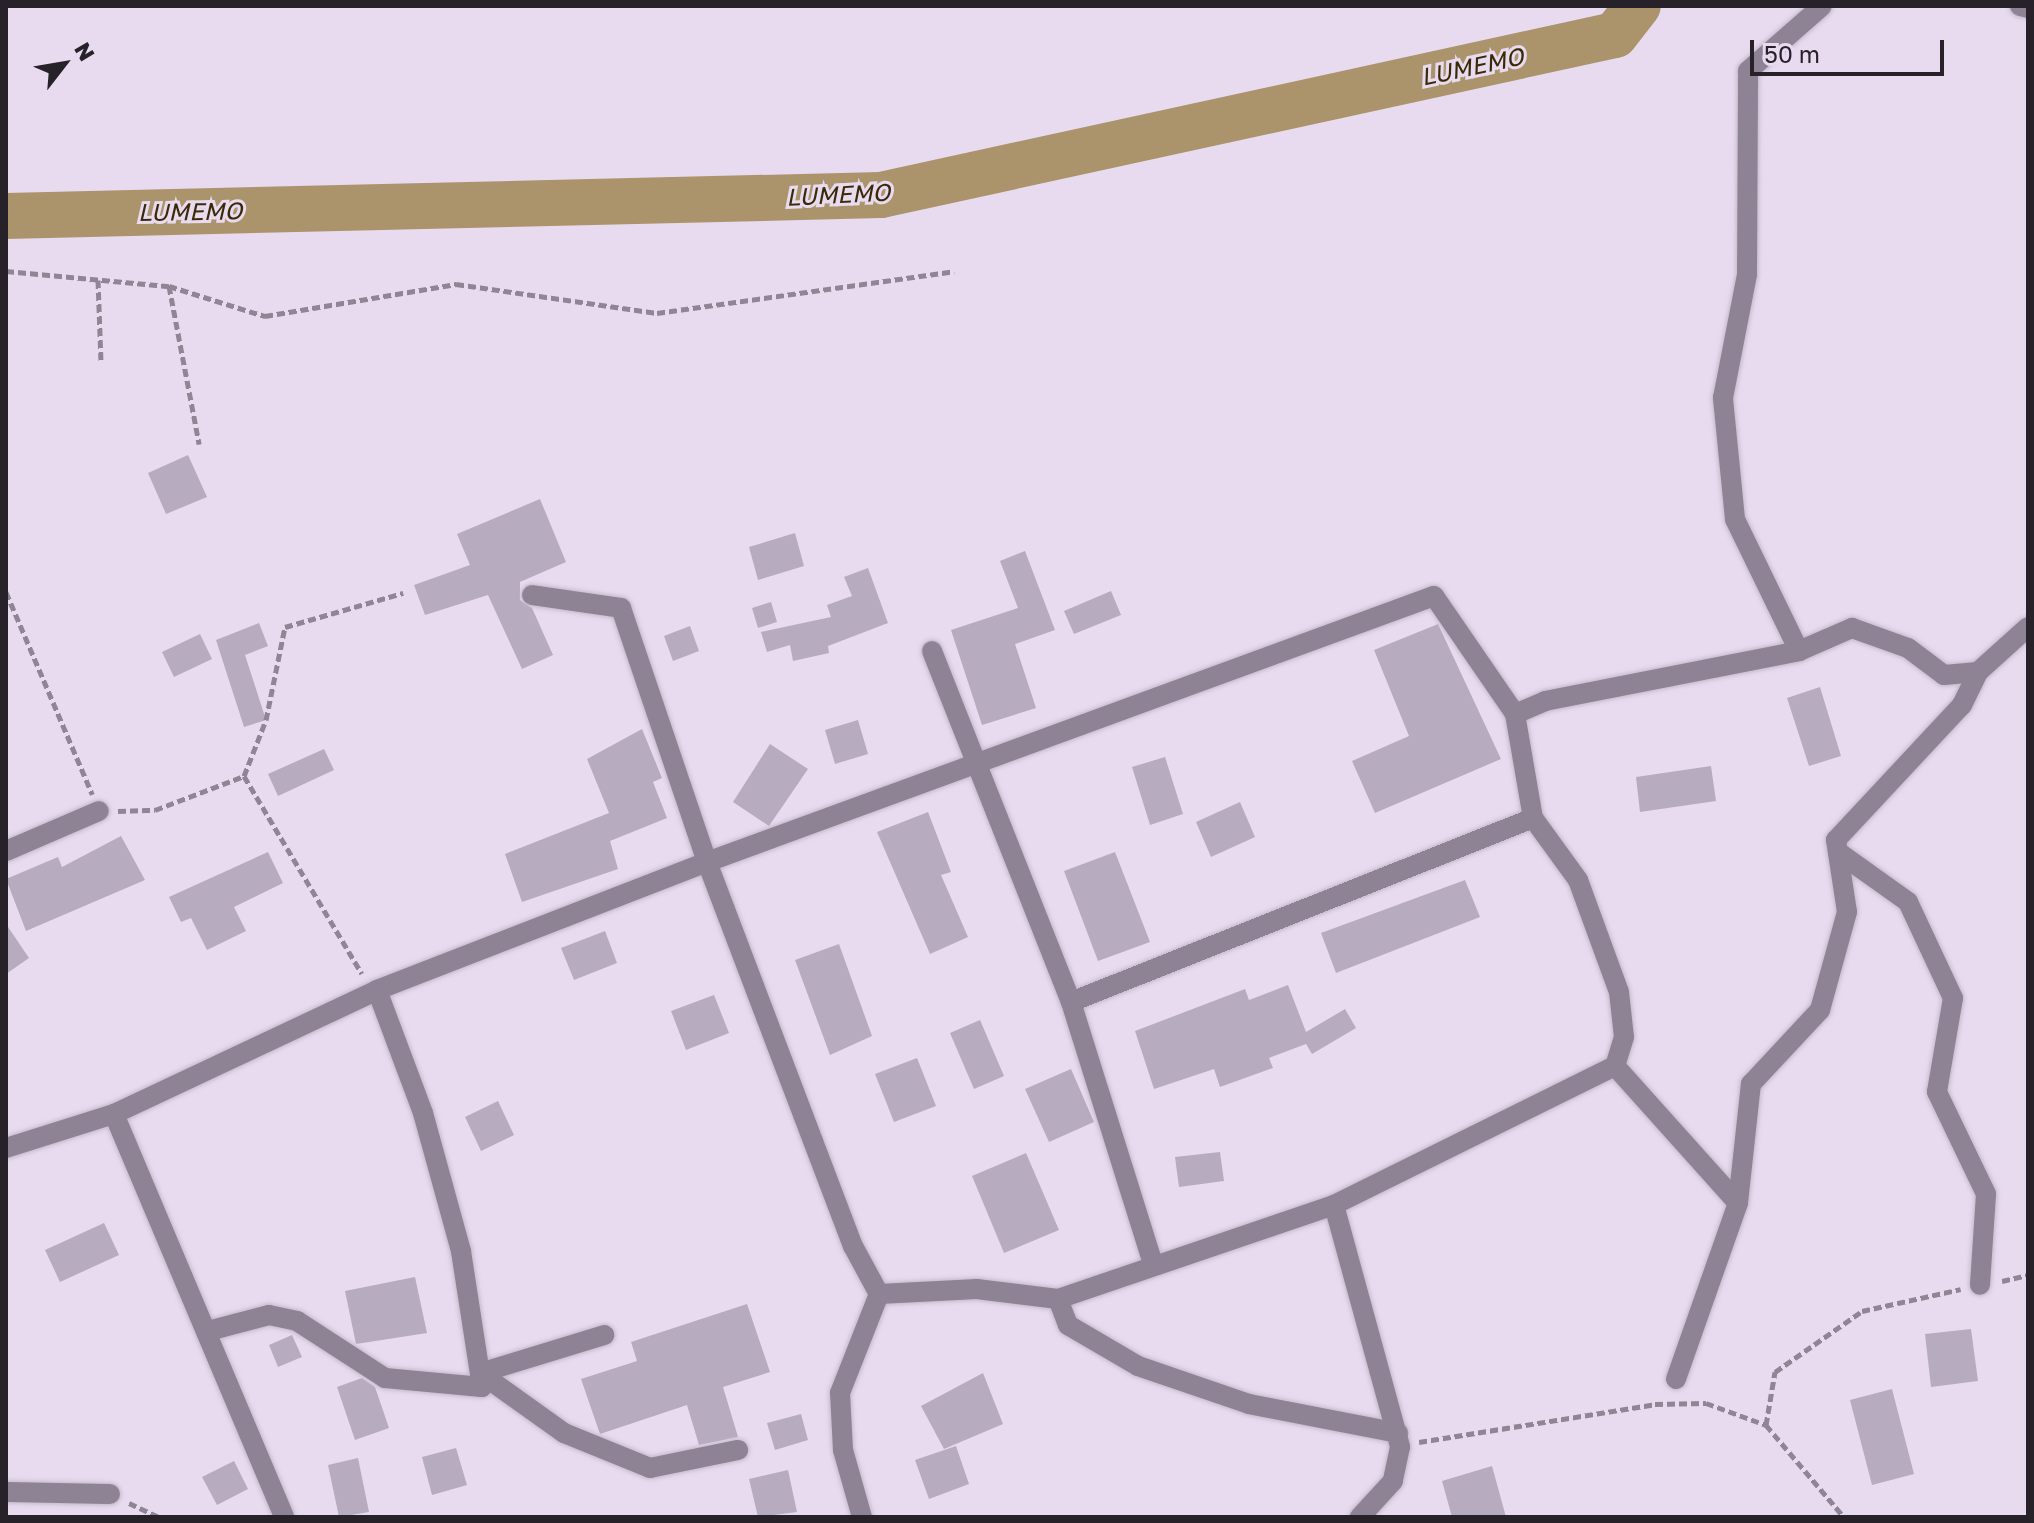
<!DOCTYPE html>
<html>
<head>
<meta charset="utf-8">
<style>
	body { margin:0 }
	#map { position:relative; width:2034px; height:1523px; overflow:hidden; background:#e8dbf0; font-family:"Golos Text",sans-serif }
	div>[style] { position:absolute }
	[style*='--x'] { left:calc(var(--x)*1px); top:calc(var(--y)*1px); width:calc(var(--w)*1px); rotate:calc(var(--a)*1deg) }
	.river>* { height:46px; margin:-23px; padding:0 23px; transform-origin:23px; border-radius:23px; background:#ab946b }
	.building>* { inset:0; background:#b7abbf }
	.path>* { height:5px; margin-top:-2.5px; transform-origin:0; background:repeating-linear-gradient(90deg,#8f8594 0 8px,transparent 0 12px) }
	.roads { filter:drop-shadow(0 0 2px #c5bacc) drop-shadow(0 0 2px #c5bacc) }
	.minor>* { height:20px; margin:-10px; padding:0 10px; transform-origin:10px; border-radius:10px; background:#8e8395 }
	span { translate:-50% -50%; white-space:nowrap; text-align:center; line-height:1.15; -webkit-text-stroke:6px #e8dbf0; paint-order:stroke }
	.water-label { font-size:24px; color:#3a2905; font-style:italic }
	.frame { position:absolute; inset:0; border:8px solid #27222a; pointer-events:none }
	.north { position:absolute; left:24px; top:24px; width:80px; height:80px; -webkit-text-stroke:6px #e8dbf0; paint-order:stroke; rotate:59deg; font-size:22px; font-weight:700; line-height:32px; text-align:center; color:#27222a }
	.north::after { content:''; display:block; margin:auto; width:28px; height:36px; background:#27222a; clip-path:polygon(50% 0,100% 100%,50% 72%,0 100%) }
	.scale { position:absolute; left:1750px; top:40px; width:194px; height:36px; box-sizing:border-box; border:4px solid #27222a; border-top:0; padding-left:10px; font-size:24px; line-height:28px; white-space:nowrap; color:#27222a; -webkit-text-stroke:6px #e8dbf0; paint-order:stroke }
</style>
</head>
<body>
<div id="map">
	<div class="river">
		<i style="--x:6;--y:216;--w:875;--a:-1.37"></i>
		<i style="--x:881;--y:195;--w:751;--a:-12.3"></i>
		<i style="--x:1615;--y:35;--w:37;--a:-52"></i>
	</div>
	<div class="building">
		<i style="clip-path:polygon(188px 455px,207px 497px,166px 514px,148px 473px)"></i>
		<i style="clip-path:polygon(540px 499px,566px 562px,520px 582px,520px 600px,532px 608px,553px 655px,522px 669px,488px 595px,425px 615px,414px 585px,470px 565px,457px 534px)"></i>
		<i style="clip-path:polygon(795px 533px,804px 566px,758px 580px,749px 547px)"></i>
		<i style="clip-path:polygon(1025px 551px,1055px 630px,1015px 644px,1036px 708px,982px 725px,951px 630px,1018px 608px,1000px 561px)"></i>
		<i style="clip-path:polygon(868px 568px,888px 623px,828px 646px,829px 653px,793px 661px,790px 645px,767px 652px,761px 632px,831px 617px,827px 605px,852px 596px,844px 577px)"></i>
		<i style="clip-path:polygon(1111px 591px,1121px 615px,1074px 634px,1064px 611px)"></i>
		<i style="clip-path:polygon(771px 602px,777px 622px,758px 628px,752px 608px)"></i>
		<i style="clip-path:polygon(259px 623px,268px 646px,245px 655px,266px 720px,244px 727px,216px 640px)"></i>
		<i style="clip-path:polygon(1438px 624px,1501px 759px,1375px 813px,1352px 761px,1409px 736px,1374px 650px)"></i>
		<i style="clip-path:polygon(690px 626px,699px 651px,673px 661px,664px 636px)"></i>
		<i style="clip-path:polygon(200px 634px,212px 659px,174px 677px,162px 652px)"></i>
		<i style="clip-path:polygon(1820px 687px,1841px 756px,1809px 766px,1787px 698px)"></i>
		<i style="clip-path:polygon(858px 720px,868px 754px,835px 764px,825px 730px)"></i>
		<i style="clip-path:polygon(642px 729px,662px 778px,653px 782px,667px 818px,610px 841px,618px 869px,522px 902px,505px 854px,609px 813px,587px 759px)"></i>
		<i style="clip-path:polygon(770px 744px,808px 769px,769px 826px,733px 802px)"></i>
		<i style="clip-path:polygon(324px 749px,334px 770px,278px 796px,268px 774px)"></i>
		<i style="clip-path:polygon(1165px 757px,1183px 814px,1150px 825px,1132px 767px)"></i>
		<i style="clip-path:polygon(1711px 766px,1716px 801px,1640px 812px,1636px 777px)"></i>
		<i style="clip-path:polygon(1240px 802px,1255px 837px,1211px 857px,1196px 822px)"></i>
		<i style="clip-path:polygon(928px 812px,951px 872px,941px 875px,968px 937px,930px 954px,877px 832px)"></i>
		<i style="clip-path:polygon(121px 836px,145px 880px,26px 931px,6px 879px,58px 857px,62px 867px)"></i>
		<i style="clip-path:polygon(268px 852px,283px 883px,234px 907px,246px 931px,207px 950px,191px 918px,181px 922px,169px 897px)"></i>
		<i style="clip-path:polygon(1115px 852px,1150px 942px,1098px 961px,1064px 871px)"></i>
		<i style="clip-path:polygon(1465px 880px,1480px 917px,1336px 973px,1321px 933px)"></i>
		<i style="clip-path:polygon(6px 924px,29px 958px,6px 974px)"></i>
		<i style="clip-path:polygon(605px 931px,617px 963px,574px 980px,561px 948px)"></i>
		<i style="clip-path:polygon(839px 944px,872px 1036px,830px 1055px,795px 960px)"></i>
		<i style="clip-path:polygon(1288px 985px,1306px 1032px,1345px 1009px,1356px 1028px,1312px 1054px,1306px 1044px,1269px 1058px,1273px 1068px,1220px 1087px,1214px 1069px,1154px 1089px,1135px 1031px,1245px 989px,1249px 1000px)"></i>
		<i style="clip-path:polygon(714px 995px,729px 1033px,686px 1050px,671px 1011px)"></i>
		<i style="clip-path:polygon(980px 1020px,1004px 1076px,974px 1089px,950px 1033px)"></i>
		<i style="clip-path:polygon(917px 1058px,936px 1106px,894px 1122px,875px 1074px)"></i>
		<i style="clip-path:polygon(1071px 1069px,1094px 1122px,1049px 1142px,1025px 1089px)"></i>
		<i style="clip-path:polygon(498px 1101px,514px 1135px,481px 1151px,465px 1117px)"></i>
		<i style="clip-path:polygon(1220px 1152px,1224px 1181px,1179px 1187px,1175px 1157px)"></i>
		<i style="clip-path:polygon(1026px 1153px,1059px 1230px,1004px 1253px,972px 1176px)"></i>
		<i style="clip-path:polygon(104px 1223px,119px 1255px,60px 1282px,45px 1250px)"></i>
		<i style="clip-path:polygon(415px 1277px,427px 1333px,356px 1344px,345px 1291px)"></i>
		<i style="clip-path:polygon(747px 1304px,770px 1372px,723px 1387px,738px 1437px,699px 1445px,687px 1405px,600px 1434px,581px 1379px,637px 1361px,631px 1342px)"></i>
		<i style="clip-path:polygon(1971px 1329px,1978px 1381px,1931px 1387px,1925px 1334px)"></i>
		<i style="clip-path:polygon(292px 1335px,302px 1357px,278px 1367px,269px 1345px)"></i>
		<i style="clip-path:polygon(983px 1373px,1003px 1424px,944px 1449px,921px 1406px)"></i>
		<i style="clip-path:polygon(362px 1378px,375px 1387px,389px 1428px,355px 1440px,337px 1387px)"></i>
		<i style="clip-path:polygon(1892px 1389px,1914px 1474px,1872px 1485px,1850px 1400px)"></i>
		<i style="clip-path:polygon(801px 1414px,808px 1440px,775px 1450px,767px 1423px)"></i>
		<i style="clip-path:polygon(956px 1446px,969px 1484px,929px 1499px,915px 1460px)"></i>
		<i style="clip-path:polygon(456px 1448px,467px 1485px,432px 1495px,422px 1457px)"></i>
		<i style="clip-path:polygon(358px 1458px,369px 1512px,339px 1517px,328px 1465px)"></i>
		<i style="clip-path:polygon(234px 1461px,248px 1489px,217px 1505px,202px 1477px)"></i>
		<i style="clip-path:polygon(1492px 1466px,1506px 1517px,1452px 1517px,1442px 1481px)"></i>
		<i style="clip-path:polygon(788px 1470px,797px 1512px,758px 1517px,749px 1479px)"></i>
	</div>
	<div class="path">
		<i style="--x:6;--y:271;--w:164;--a:5.3"></i>
		<i style="--x:169;--y:286;--w:161;--a:79.2"></i>
		<i style="--x:98;--y:280;--w:82;--a:87.9"></i>
		<i style="--x:169;--y:286;--w:101;--a:17.4"></i>
		<i style="--x:265;--y:316;--w:194;--a:-9.5"></i>
		<i style="--x:456;--y:284;--w:203;--a:8.2"></i>
		<i style="--x:657;--y:313;--w:300;--a:-8"></i>
		<i style="--x:6;--y:592;--w:220;--a:66.9"></i>
		<i style="--x:244;--y:776;--w:230;--a:59.2"></i>
		<i style="--x:118;--y:811;--w:37;--a:-2"></i>
		<i style="--x:155;--y:810;--w:95;--a:-20.9"></i>
		<i style="--x:244;--y:776;--w:60;--a:-68.6"></i>
		<i style="--x:266;--y:720;--w:95;--a:-78.5"></i>
		<i style="--x:285;--y:627;--w:123;--a:-16.1"></i>
		<i style="--x:2002;--y:1281;--w:27;--a:-13"></i>
		<i style="--x:1766;--y:1425;--w:121;--a:49.7"></i>
		<i style="--x:1419;--y:1442;--w:239;--a:-9.1"></i>
		<i style="--x:1655;--y:1404;--w:51;--a:-1.1"></i>
		<i style="--x:1706;--y:1403;--w:64;--a:20.1"></i>
		<i style="--x:1766;--y:1425;--w:54;--a:-80.4"></i>
		<i style="--x:1775;--y:1372;--w:106;--a:-35"></i>
		<i style="--x:1862;--y:1311;--w:101;--a:-12.5"></i>
		<i style="--x:129;--y:1503;--w:33;--a:25"></i>
	</div>
	<div class="roads">
		<div class="minor">
			<i style="--x:2020;--y:6;--w:8;--a:14"></i>
			<i style="--x:532;--y:595;--w:90;--a:8.3"></i>
			<i style="--x:621;--y:608;--w:268;--a:71.3"></i>
			<i style="--x:707;--y:862;--w:411;--a:69.2"></i>
			<i style="--x:853;--y:1246;--w:55;--a:61.6"></i>
			<i style="--x:879;--y:1294;--w:106;--a:111.5"></i>
			<i style="--x:840;--y:1393;--w:57;--a:87"></i>
			<i style="--x:843;--y:1450;--w:70;--a:74.2"></i>
			<i style="--x:932;--y:651;--w:378;--a:68.4"></i>
			<i style="--x:1071;--y:1002;--w:271;--a:72.6"></i>
			<i style="--x:1799;--y:651;--w:147;--a:-115.9"></i>
			<i style="--x:1735;--y:519;--w:122;--a:-95.7"></i>
			<i style="--x:1723;--y:398;--w:125;--a:-79"></i>
			<i style="--x:1747;--y:275;--w:204;--a:-89.7"></i>
			<i style="--x:1748;--y:71;--w:98;--a:-41.3"></i>
			<i style="--x:1515;--y:714;--w:33;--a:-23"></i>
			<i style="--x:1545;--y:701;--w:259;--a:-11.1"></i>
			<i style="--x:1799;--y:651;--w:58;--a:-23.5"></i>
			<i style="--x:1852;--y:628;--w:59;--a:19.7"></i>
			<i style="--x:1908;--y:648;--w:45;--a:36.9"></i>
			<i style="--x:1944;--y:675;--w:34;--a:-5"></i>
			<i style="--x:1978;--y:672;--w:67;--a:-42"></i>
			<i style="--x:6;--y:851;--w:101;--a:-23.3"></i>
			<i style="--x:1838;--y:852;--w:86;--a:35.5"></i>
			<i style="--x:1908;--y:902;--w:106;--a:64.9"></i>
			<i style="--x:1953;--y:998;--w:95;--a:99.7"></i>
			<i style="--x:1937;--y:1092;--w:113;--a:64.3"></i>
			<i style="--x:1986;--y:1194;--w:91;--a:93.8"></i>
			<i style="--x:1071;--y:1002;--w:497;--a:-21.7"></i>
			<i style="--x:1615;--y:1066;--w:184;--a:48.1"></i>
			<i style="--x:114;--y:1114;--w:437;--a:67.1"></i>
			<i style="--x:6;--y:1148;--w:113;--a:-17.5"></i>
			<i style="--x:114;--y:1114;--w:291;--a:-25.2"></i>
			<i style="--x:377;--y:990;--w:354;--a:-21.2"></i>
			<i style="--x:707;--y:862;--w:774;--a:-20.1"></i>
			<i style="--x:1434;--y:596;--w:143;--a:55.5"></i>
			<i style="--x:1515;--y:714;--w:106;--a:80.2"></i>
			<i style="--x:1533;--y:818;--w:77;--a:54"></i>
			<i style="--x:1578;--y:880;--w:119;--a:69.9"></i>
			<i style="--x:1619;--y:992;--w:45;--a:83.7"></i>
			<i style="--x:1624;--y:1037;--w:30;--a:107"></i>
			<i style="--x:1615;--y:1066;--w:313;--a:153.7"></i>
			<i style="--x:1334;--y:1205;--w:292;--a:161.2"></i>
			<i style="--x:1058;--y:1299;--w:82;--a:-173"></i>
			<i style="--x:977;--y:1289;--w:98;--a:177.1"></i>
			<i style="--x:1334;--y:1205;--w:251;--a:74.7"></i>
			<i style="--x:1400;--y:1447;--w:35;--a:102"></i>
			<i style="--x:1393;--y:1481;--w:49;--a:132.5"></i>
			<i style="--x:1058;--y:1299;--w:28;--a:69"></i>
			<i style="--x:1068;--y:1325;--w:81;--a:30.4"></i>
			<i style="--x:1138;--y:1366;--w:117;--a:18.9"></i>
			<i style="--x:1249;--y:1404;--w:152;--a:11"></i>
			<i style="--x:208;--y:1331;--w:63;--a:-14.7"></i>
			<i style="--x:269;--y:1315;--w:29;--a:12"></i>
			<i style="--x:297;--y:1321;--w:105;--a:32.9"></i>
			<i style="--x:385;--y:1378;--w:97;--a:5.3"></i>
			<i style="--x:482;--y:1387;--w:138;--a:-98.8"></i>
			<i style="--x:461;--y:1251;--w:143;--a:-105.4"></i>
			<i style="--x:423;--y:1113;--w:131;--a:-110.5"></i>
			<i style="--x:480;--y:1373;--w:103;--a:35.5"></i>
			<i style="--x:564;--y:1433;--w:93;--a:22.1"></i>
			<i style="--x:650;--y:1468;--w:90;--a:-11.6"></i>
			<i style="--x:480;--y:1373;--w:130;--a:-17"></i>
			<i style="--x:1676;--y:1379;--w:187;--a:-70.6"></i>
			<i style="--x:1738;--y:1203;--w:120;--a:-83.8"></i>
			<i style="--x:1751;--y:1084;--w:101;--a:-47"></i>
			<i style="--x:1820;--y:1010;--w:102;--a:-74.6"></i>
			<i style="--x:1847;--y:912;--w:73;--a:-98.7"></i>
			<i style="--x:1836;--y:840;--w:185;--a:-47"></i>
			<i style="--x:1962;--y:705;--w:37;--a:-64"></i>
			<i style="--x:6;--y:1492;--w:104;--a:1.1"></i>
		</div>
	</div>
	<div class="water-label">
		<span style="left:1472px;top:66px;rotate:-12deg">LUMEMO</span>
		<span style="left:838px;top:194px;rotate:-3deg">LUMEMO</span>
		<span style="left:190px;top:211px;rotate:-1deg">LUMEMO</span>
	</div>
	<div class="frame"></div>
	<div class="north">N</div>
	<div class="scale">50 m</div>
</div>
</body>
</html>
